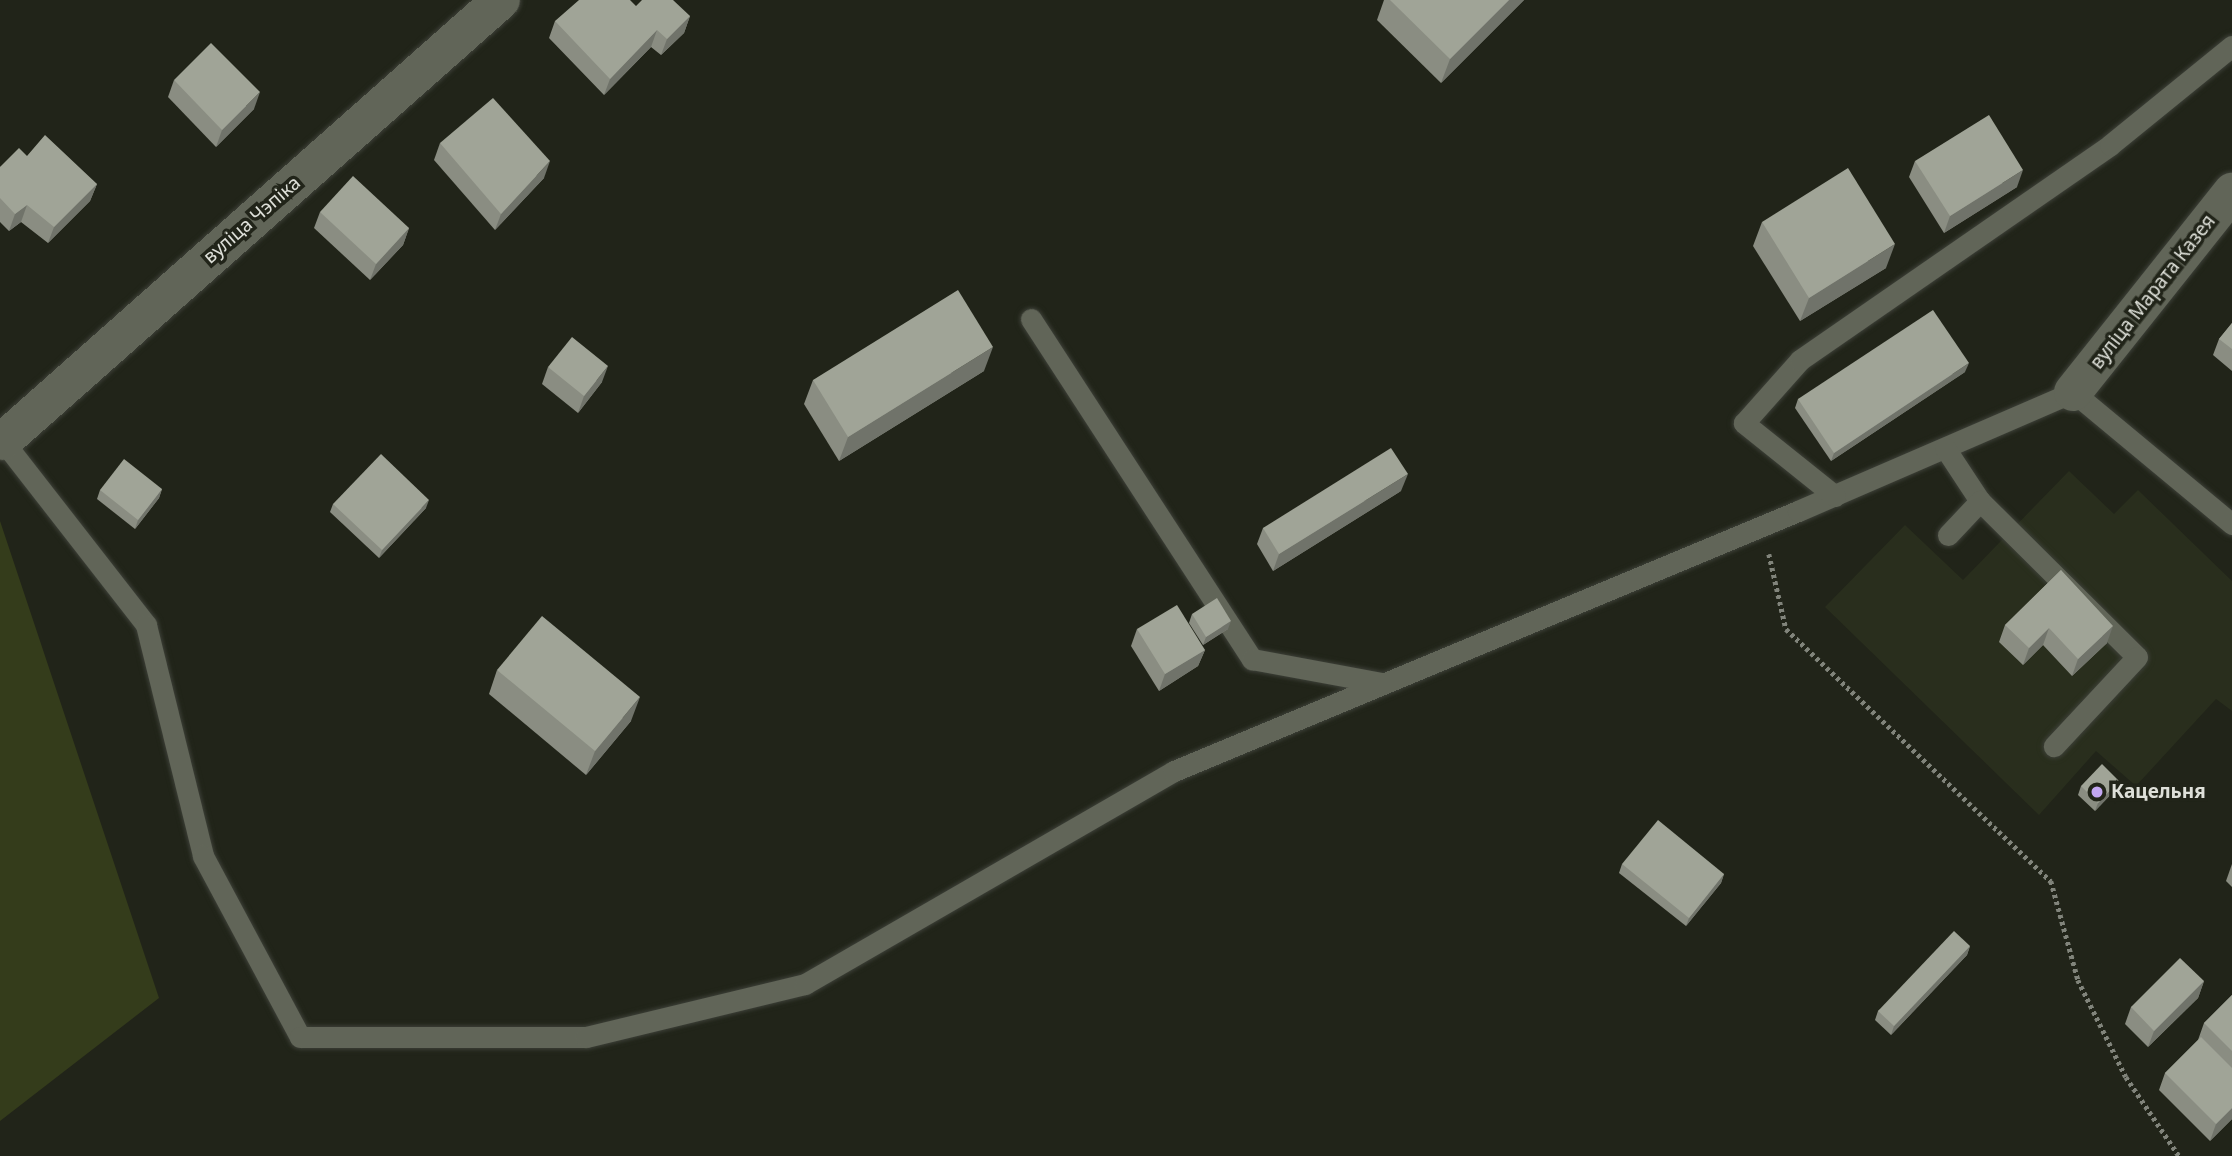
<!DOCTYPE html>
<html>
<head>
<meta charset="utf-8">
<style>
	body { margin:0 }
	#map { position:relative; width:2232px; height:1156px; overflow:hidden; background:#212419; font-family:"Noto Sans",sans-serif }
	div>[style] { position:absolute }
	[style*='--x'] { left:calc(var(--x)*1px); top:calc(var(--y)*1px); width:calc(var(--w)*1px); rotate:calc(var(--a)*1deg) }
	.built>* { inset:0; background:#292e1d }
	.green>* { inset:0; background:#343c1b }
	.path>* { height:4.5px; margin-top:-2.25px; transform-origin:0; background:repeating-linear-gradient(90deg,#81847b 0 3.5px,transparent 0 7px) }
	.roads { filter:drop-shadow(0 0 2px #3d4038) drop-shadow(0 0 2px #3d4038) }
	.lane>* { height:21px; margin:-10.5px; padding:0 10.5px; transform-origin:10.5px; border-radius:10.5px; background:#616558 }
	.street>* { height:38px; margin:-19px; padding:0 19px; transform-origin:19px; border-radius:19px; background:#616558 }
	.wall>* { inset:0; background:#8a8d82 }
	.shaded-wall>* { inset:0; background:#70736a }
	.building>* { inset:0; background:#a0a497 }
	.dots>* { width:19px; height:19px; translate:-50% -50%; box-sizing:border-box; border:4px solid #212419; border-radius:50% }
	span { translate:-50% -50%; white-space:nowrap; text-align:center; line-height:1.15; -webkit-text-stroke:7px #212419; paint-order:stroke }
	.street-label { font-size:19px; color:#dee0d9 }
	.poi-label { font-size:19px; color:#dee0d9; font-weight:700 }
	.left { translate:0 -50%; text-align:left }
</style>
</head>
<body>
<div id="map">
	<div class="built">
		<i style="clip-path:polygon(2069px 471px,2114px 514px,2138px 490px,2232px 581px,2232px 711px,2216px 699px,2136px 786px,2096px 751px,2039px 815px,1825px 607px,1905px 525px,1963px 580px)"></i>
	</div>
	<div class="green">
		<i style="clip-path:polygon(0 521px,159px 998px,0 1121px)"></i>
	</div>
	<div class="path">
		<i style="--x:1769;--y:554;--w:77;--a:77.2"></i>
		<i style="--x:1786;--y:629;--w:366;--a:43.6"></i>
		<i style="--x:2051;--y:881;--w:103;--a:74.7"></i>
		<i style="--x:2078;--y:980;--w:108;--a:63.7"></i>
		<i style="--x:2126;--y:1077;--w:95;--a:56.1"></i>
	</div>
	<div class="roads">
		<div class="lane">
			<i style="--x:1031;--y:319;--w:406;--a:57"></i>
			<i style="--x:1252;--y:659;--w:131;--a:10.5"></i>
			<i style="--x:3;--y:441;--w:233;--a:52.1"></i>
			<i style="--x:146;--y:625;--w:238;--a:76.1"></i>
			<i style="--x:203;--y:856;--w:205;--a:61.8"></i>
			<i style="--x:300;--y:1037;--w:286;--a:0"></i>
			<i style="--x:586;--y:1037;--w:225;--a:-13.6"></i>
			<i style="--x:805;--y:984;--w:426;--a:-30"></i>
			<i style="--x:1174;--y:771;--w:676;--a:-22.62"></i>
			<i style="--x:1798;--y:511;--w:300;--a:-23.4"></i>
			<i style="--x:2073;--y:392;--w:207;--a:39.7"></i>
			<i style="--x:1945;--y:448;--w:64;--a:56.6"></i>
			<i style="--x:1980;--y:501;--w:221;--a:44.8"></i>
			<i style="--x:2137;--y:657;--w:122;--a:133"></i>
			<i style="--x:1835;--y:496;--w:117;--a:-141.3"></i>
			<i style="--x:1744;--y:423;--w:84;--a:-48.4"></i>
			<i style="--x:1800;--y:360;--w:377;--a:-34.7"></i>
			<i style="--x:2110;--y:145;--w:157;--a:-39.1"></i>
			<i style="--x:1948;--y:535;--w:47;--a:-46.7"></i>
		</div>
		<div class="street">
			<i style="--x:2073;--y:392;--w:256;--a:-51.5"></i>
			<i style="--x:3;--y:441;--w:665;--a:-41.53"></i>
		</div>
	</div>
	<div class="wall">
		<i style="clip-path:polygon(1384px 0,1524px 0,1441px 83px,1377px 20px)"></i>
		<i style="clip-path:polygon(636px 6px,690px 16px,684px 33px,661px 55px,651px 47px,604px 95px,549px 38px,555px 21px)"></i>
		<i style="clip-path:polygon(174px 80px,254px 109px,216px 147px,168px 97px)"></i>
		<i style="clip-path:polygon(440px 143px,544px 178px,495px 230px,434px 160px)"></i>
		<i style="clip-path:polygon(27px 156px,97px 184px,90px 201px,48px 243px,21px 222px,9px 231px,0 222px,0 167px)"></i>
		<i style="clip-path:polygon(1915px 161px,2017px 187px,1944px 233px,1909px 177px)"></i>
		<i style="clip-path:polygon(320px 212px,409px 228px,403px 245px,370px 280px,314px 228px)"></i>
		<i style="clip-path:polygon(1762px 222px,1886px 268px,1800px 321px,1753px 246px)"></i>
		<i style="clip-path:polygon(2232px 323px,2232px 371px,2213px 355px,2219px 339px)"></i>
		<i style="clip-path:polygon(548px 367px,602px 382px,578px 413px,542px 384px)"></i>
		<i style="clip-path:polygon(984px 371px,839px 461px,804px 404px,813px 380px)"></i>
		<i style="clip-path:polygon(1965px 372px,1831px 461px,1795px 408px,1798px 399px)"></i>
		<i style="clip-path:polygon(162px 489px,159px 498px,135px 529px,97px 499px,100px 490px)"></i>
		<i style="clip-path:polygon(1401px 491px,1273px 571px,1257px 544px,1263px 528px)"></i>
		<i style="clip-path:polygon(333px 504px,426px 508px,379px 558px,330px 512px)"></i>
		<i style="clip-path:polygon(2061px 570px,2107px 643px,2072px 676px,2043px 645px,2023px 665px,1999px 642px,2005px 625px)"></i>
		<i style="clip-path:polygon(1192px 614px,1228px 629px,1203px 645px,1189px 623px)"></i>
		<i style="clip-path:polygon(1137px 629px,1205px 650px,1198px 666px,1159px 691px,1131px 646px)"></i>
		<i style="clip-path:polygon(497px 670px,631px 721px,586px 775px,489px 694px)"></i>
		<i style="clip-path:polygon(2081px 786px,2116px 789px,2095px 811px,2078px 795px)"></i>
		<i style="clip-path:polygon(1622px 864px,1724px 874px,1721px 883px,1686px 926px,1619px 873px)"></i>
		<i style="clip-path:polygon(2232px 864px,2232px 887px,2226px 881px)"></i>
		<i style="clip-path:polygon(1970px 946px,1967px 955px,1891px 1035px,1875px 1020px,1878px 1011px)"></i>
		<i style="clip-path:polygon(2204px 981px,2198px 998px,2148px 1047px,2125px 1024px,2131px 1007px)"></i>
		<i style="clip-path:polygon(2232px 995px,2232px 1119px,2210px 1141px,2159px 1090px,2165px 1073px,2198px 1040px,2204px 1023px)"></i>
	</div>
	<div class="shaded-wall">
		<i style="clip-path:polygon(1509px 0,1524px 0,1441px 83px,1450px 59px)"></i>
		<i style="clip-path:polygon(690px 16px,684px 33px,661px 55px,667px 39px)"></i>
		<i style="clip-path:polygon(657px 30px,651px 47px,604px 95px,610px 79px)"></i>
		<i style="clip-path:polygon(260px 92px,254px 109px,216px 147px,222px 130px)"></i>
		<i style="clip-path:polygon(550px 161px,544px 178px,495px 230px,501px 214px)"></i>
		<i style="clip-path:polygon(2023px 170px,2017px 187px,1944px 233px,1950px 216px)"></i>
		<i style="clip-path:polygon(97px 184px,90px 201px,48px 243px,54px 227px)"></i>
		<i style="clip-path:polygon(27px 205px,21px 222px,9px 231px,15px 214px)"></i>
		<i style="clip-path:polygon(409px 228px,403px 245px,370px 280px,376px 264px)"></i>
		<i style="clip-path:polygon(1895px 244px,1886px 268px,1800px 321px,1809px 298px)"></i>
		<i style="clip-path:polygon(993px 347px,984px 371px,839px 461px,848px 437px)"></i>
		<i style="clip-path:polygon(1969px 363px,1965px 372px,1831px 461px,1834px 453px)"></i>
		<i style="clip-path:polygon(608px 366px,602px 382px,578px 413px,584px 396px)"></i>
		<i style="clip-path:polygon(1408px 474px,1401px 491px,1273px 571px,1279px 554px)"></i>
		<i style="clip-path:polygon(162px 489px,159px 498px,135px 529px,138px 520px)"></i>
		<i style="clip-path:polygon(429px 500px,426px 508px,379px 558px,382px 550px)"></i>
		<i style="clip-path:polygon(1231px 621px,1228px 629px,1203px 645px,1206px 637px)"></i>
		<i style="clip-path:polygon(2113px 626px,2107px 643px,2072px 676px,2078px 659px)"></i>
		<i style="clip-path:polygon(2049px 628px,2043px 645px,2023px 665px,2029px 648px)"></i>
		<i style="clip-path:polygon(1205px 650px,1198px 666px,1159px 691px,1165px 674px)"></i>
		<i style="clip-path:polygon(640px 697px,631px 721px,586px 775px,595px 751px)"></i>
		<i style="clip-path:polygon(2119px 781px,2116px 789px,2095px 811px,2098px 803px)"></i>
		<i style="clip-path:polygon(1724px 874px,1721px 883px,1686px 926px,1689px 918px)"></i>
		<i style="clip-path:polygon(1970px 946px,1967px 955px,1891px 1035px,1894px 1026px)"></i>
		<i style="clip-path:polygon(2204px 981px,2198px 998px,2148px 1047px,2154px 1031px)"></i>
		<i style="clip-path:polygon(2232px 1108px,2232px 1119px,2210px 1141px,2216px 1124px)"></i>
	</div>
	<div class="building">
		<i style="clip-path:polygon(579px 0,630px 0,636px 6px,642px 0,673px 0,690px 16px,667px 39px,657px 30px,610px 79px,555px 21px)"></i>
		<i style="clip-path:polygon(1390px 0,1509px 0,1450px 59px)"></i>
		<i style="clip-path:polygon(211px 43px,260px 92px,222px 130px,174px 80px)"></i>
		<i style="clip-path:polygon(493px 98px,550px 161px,501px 214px,440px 143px)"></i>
		<i style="clip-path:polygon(1989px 115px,2023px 170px,1950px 216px,1915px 161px)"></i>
		<i style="clip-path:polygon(45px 135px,97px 184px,54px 227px,27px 205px,15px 214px,0 198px,0 167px,19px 148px,27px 156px)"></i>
		<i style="clip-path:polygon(1848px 168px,1895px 244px,1809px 298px,1762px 222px)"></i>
		<i style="clip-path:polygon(353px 176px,409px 228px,376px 264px,320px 212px)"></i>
		<i style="clip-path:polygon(958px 290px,993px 347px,848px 437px,813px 380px)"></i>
		<i style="clip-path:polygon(1933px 310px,1969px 363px,1834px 453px,1798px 399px)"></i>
		<i style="clip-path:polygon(2232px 323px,2232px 349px,2219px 339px)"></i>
		<i style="clip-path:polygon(572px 337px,608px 366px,584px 396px,548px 367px)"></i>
		<i style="clip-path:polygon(1391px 448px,1408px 474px,1279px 554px,1263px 528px)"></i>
		<i style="clip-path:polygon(381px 454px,429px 500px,382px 550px,333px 504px)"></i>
		<i style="clip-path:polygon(124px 459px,162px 489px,138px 520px,100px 490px)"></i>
		<i style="clip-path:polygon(2061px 570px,2113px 626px,2078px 659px,2049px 628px,2029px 648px,2005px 625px)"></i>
		<i style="clip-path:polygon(1217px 598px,1231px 621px,1206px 637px,1192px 614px)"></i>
		<i style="clip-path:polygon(1177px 605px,1205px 650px,1165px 674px,1137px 629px)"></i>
		<i style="clip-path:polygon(542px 616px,640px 697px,595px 751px,497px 670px)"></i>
		<i style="clip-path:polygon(2102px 764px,2119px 781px,2098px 803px,2081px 786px)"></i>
		<i style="clip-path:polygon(1658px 820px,1724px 874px,1689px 918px,1622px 864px)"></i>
		<i style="clip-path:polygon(1954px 931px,1970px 946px,1894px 1026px,1878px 1011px)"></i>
		<i style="clip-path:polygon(2180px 958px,2204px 981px,2154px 1031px,2131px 1007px)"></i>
		<i style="clip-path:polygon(2232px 995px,2232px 1051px,2204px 1023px)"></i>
		<i style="clip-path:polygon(2201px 1037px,2232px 1068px,2232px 1108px,2216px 1124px,2165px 1073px)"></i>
	</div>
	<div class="dots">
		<i style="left:2097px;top:792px;background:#c3a7f2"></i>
	</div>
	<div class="street-label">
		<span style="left:252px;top:220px;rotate:-41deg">вуліца Чэпіка</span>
		<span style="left:2153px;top:292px;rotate:-52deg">вуліца Марата Казея</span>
	</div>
	<div class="poi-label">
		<span class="left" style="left:2111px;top:792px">Кацельня</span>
	</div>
</div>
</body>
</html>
